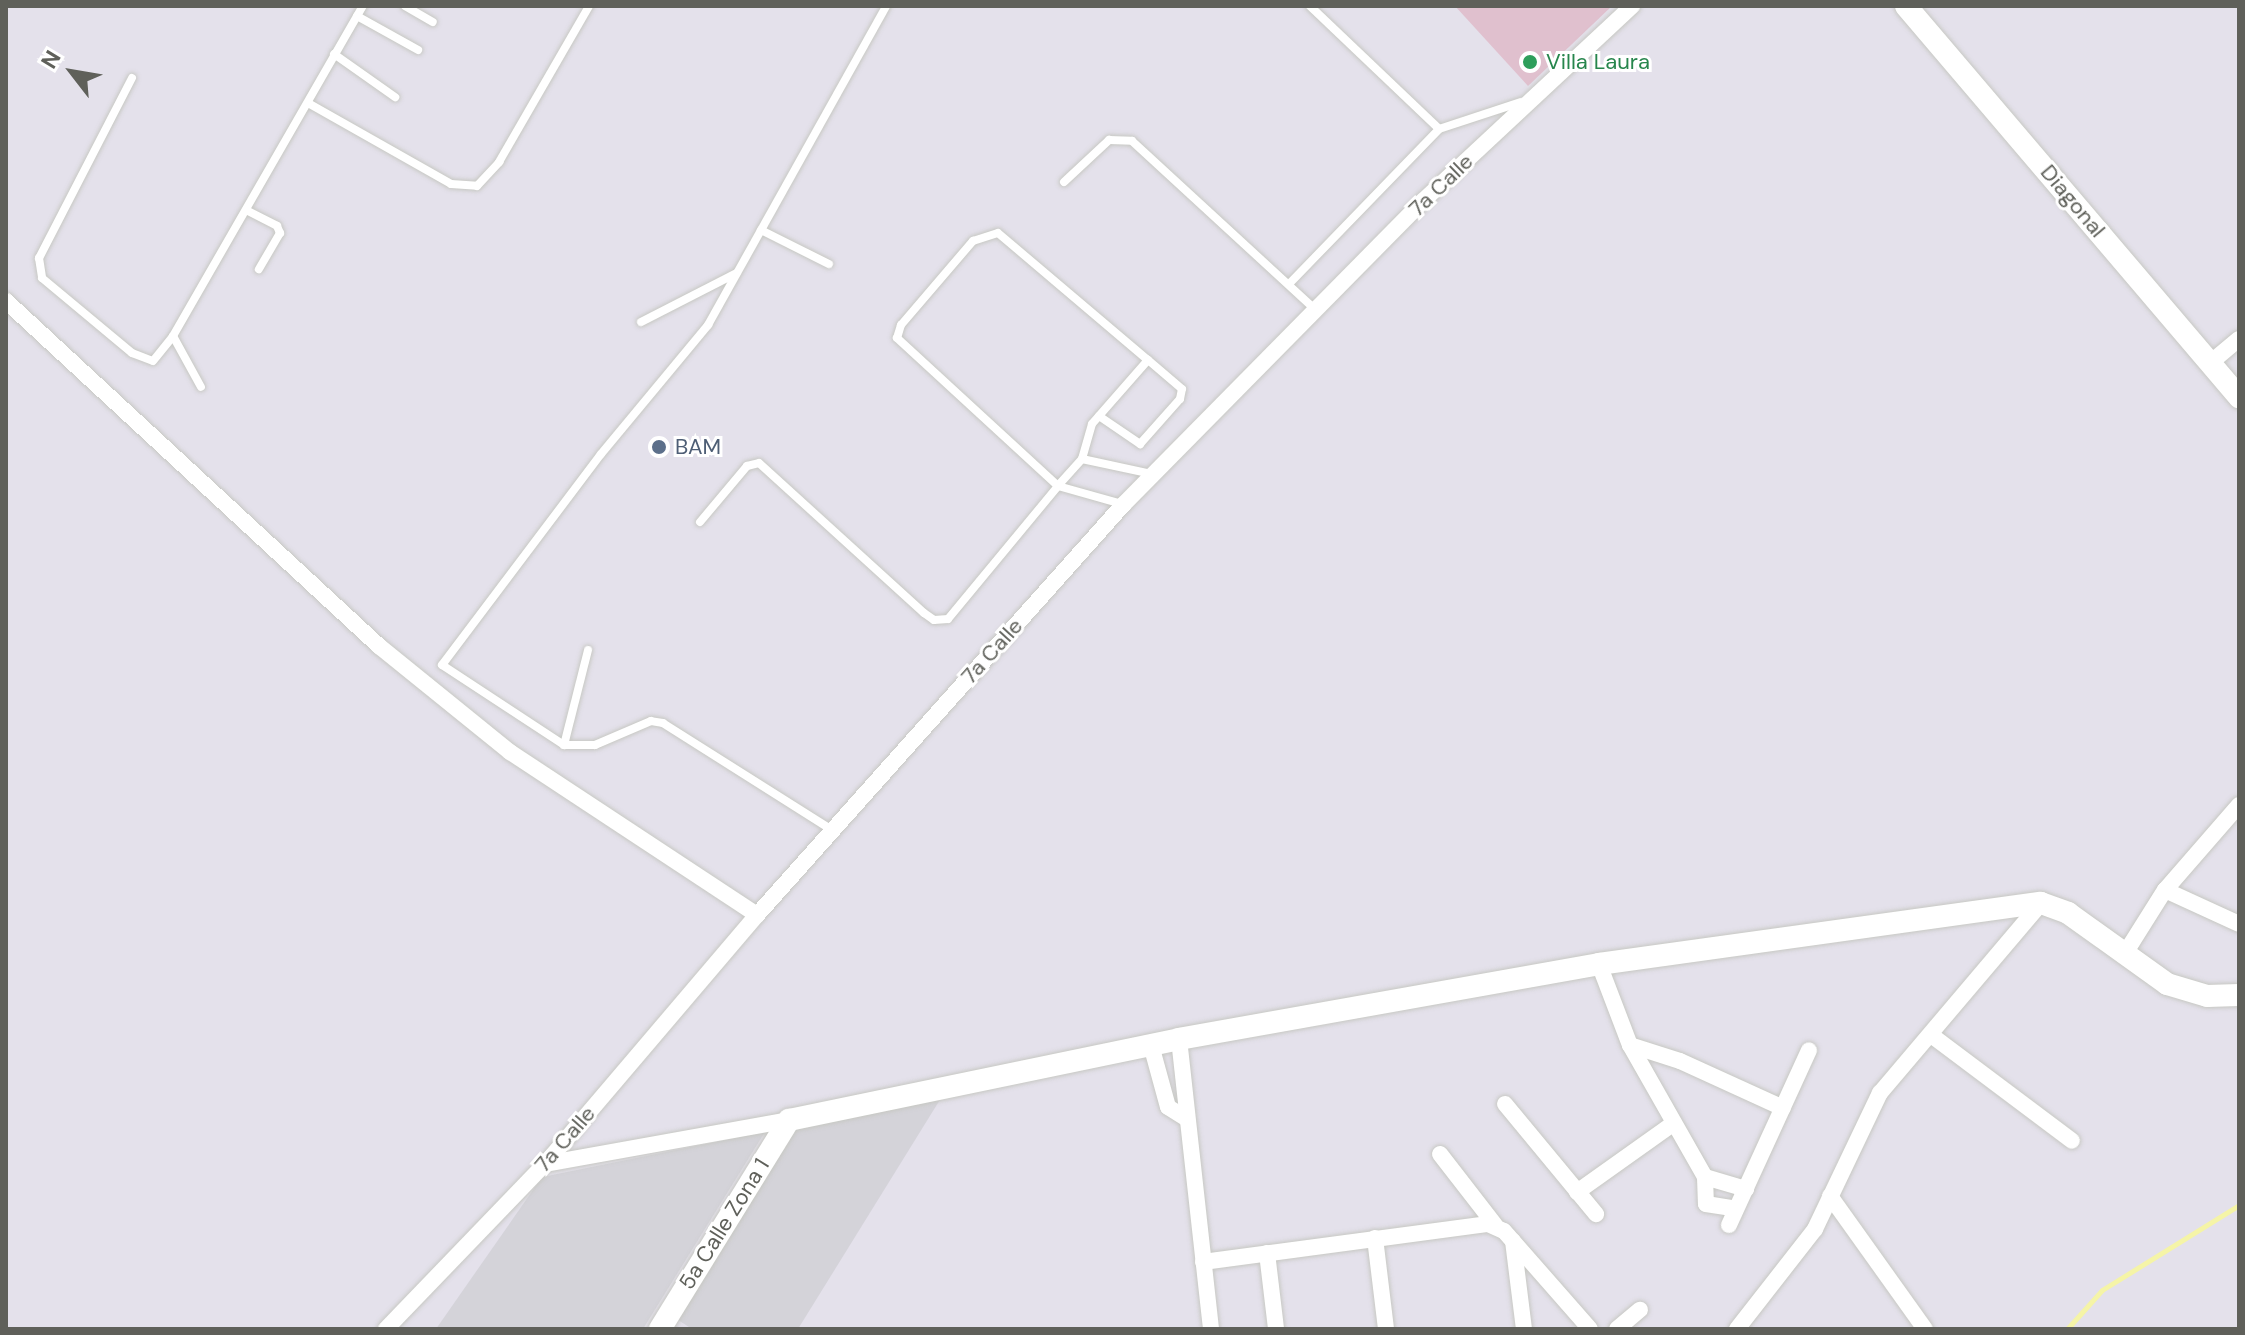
<!DOCTYPE html>
<html>
<head>
<meta charset="utf-8">
<style>
	body { margin:0 }
	#map { position:relative; width:2245px; height:1335px; overflow:hidden; background:#e4e1eb; font-family:"DM Sans",sans-serif }
	div>[style] { position:absolute }
	[style*='--x'] { left:calc(var(--x)*1px); top:calc(var(--y)*1px); width:calc(var(--w)*1px); rotate:calc(var(--a)*1deg) }
	.industrial>* { inset:0; background:#d4d3d9 }
	.green>* { inset:0; background:#e0c0ce }
	.stream>* { height:5px; margin:-2.5px; padding:0 2.5px; transform-origin:2.5px; border-radius:2.5px; background:#f5f4a7 }
	.roads { filter:drop-shadow(0 0 2px #c7c8c3) drop-shadow(0 0 2px #c7c8c3) }
	.lane>* { height:8px; margin:-4px; padding:0 4px; transform-origin:4px; border-radius:4px; background:#fff }
	.street>* { height:16px; margin:-8px; padding:0 8px; transform-origin:8px; border-radius:8px; background:#fff }
	.secondary>* { height:22px; margin:-11px; padding:0 11px; transform-origin:11px; border-radius:11px; background:#fff }
	.dots>* { width:22px; height:22px; translate:-50% -50%; box-sizing:border-box; border:4px solid #fff; border-radius:50% }
	span { translate:-50% -50%; white-space:nowrap; text-align:center; line-height:1.15; -webkit-text-stroke:6px #fff; paint-order:stroke }
	.leisure-label { font-size:22px; color:#27864d }
	.left { translate:0 -50%; text-align:left }
	.street-label { font-size:22px; color:#5f605a }
	.service-label { font-size:22px; color:#4e5e75 }
	.frame { position:absolute; inset:0; border:8px solid #5f605a; pointer-events:none }
	.north { position:absolute; left:32px; top:32px; width:80px; height:80px; -webkit-text-stroke:6px #fff; paint-order:stroke; rotate:301deg; font-size:22px; font-weight:700; line-height:32px; text-align:center; color:#5f605a }
	.north::after { content:''; display:block; margin:auto; width:28px; height:36px; background:#5f605a; clip-path:polygon(50% 0,100% 100%,50% 72%,0 100%) }
</style>
</head>
<body>
<div id="map">
	<div class="industrial">
		<i style="clip-path:polygon(946px 1090px,798px 1329px,692px 1329px,672px 1316px,792px 1125px)"></i>
		<i style="clip-path:polygon(765px 1132px,643px 1329px,436px 1329px,542px 1177px)"></i>
	</div>
	<div class="green">
		<i style="clip-path:polygon(1455px 6px,1612px 6px,1528px 86px)"></i>
	</div>
	<div class="stream">
		<i style="--x:2067;--y:1329;--w:52;--a:-48.1"></i>
		<i style="--x:2102;--y:1290;--w:161;--a:-31.8"></i>
	</div>
	<div class="roads">
		<div class="lane">
			<i style="--x:405;--y:6;--w:32;--a:30"></i>
			<i style="--x:1310;--y:6;--w:178;--a:43.6"></i>
			<i style="--x:357;--y:16;--w:70;--a:29.1"></i>
			<i style="--x:334;--y:54;--w:75;--a:35.2"></i>
			<i style="--x:132;--y:78;--w:203;--a:117.3"></i>
			<i style="--x:39;--y:258;--w:20;--a:81"></i>
			<i style="--x:42;--y:278;--w:117;--a:39.8"></i>
			<i style="--x:132;--y:353;--w:22;--a:21"></i>
			<i style="--x:153;--y:361;--w:32;--a:-51"></i>
			<i style="--x:173;--y:336;--w:381;--a:-60.1"></i>
			<i style="--x:308;--y:103;--w:164;--a:29.5"></i>
			<i style="--x:451;--y:184;--w:26;--a:4"></i>
			<i style="--x:477;--y:186;--w:33;--a:-47"></i>
			<i style="--x:499;--y:162;--w:180;--a:-60"></i>
			<i style="--x:1064;--y:182;--w:62;--a:-43"></i>
			<i style="--x:1109;--y:140;--w:23;--a:2"></i>
			<i style="--x:1132;--y:141;--w:250;--a:42.6"></i>
			<i style="--x:246;--y:210;--w:35;--a:27"></i>
			<i style="--x:277;--y:226;--w:8;--a:67"></i>
			<i style="--x:280;--y:233;--w:42;--a:120.3"></i>
			<i style="--x:761;--y:230;--w:76;--a:26.6"></i>
			<i style="--x:1289;--y:284;--w:216;--a:-45.9"></i>
			<i style="--x:1439;--y:129;--w:86;--a:-18.2"></i>
			<i style="--x:641;--y:322;--w:106;--a:-27.1"></i>
			<i style="--x:173;--y:336;--w:58;--a:61.2"></i>
			<i style="--x:1099;--y:416;--w:50;--a:34.3"></i>
			<i style="--x:1140;--y:444;--w:60;--a:-48.4"></i>
			<i style="--x:1180;--y:399;--w:10;--a:-79"></i>
			<i style="--x:1182;--y:389;--w:45;--a:-139.5"></i>
			<i style="--x:1082;--y:459;--w:72;--a:12.1"></i>
			<i style="--x:700;--y:522;--w:73;--a:-50"></i>
			<i style="--x:747;--y:466;--w:12;--a:-14"></i>
			<i style="--x:759;--y:463;--w:223;--a:42.3"></i>
			<i style="--x:924;--y:613;--w:12;--a:35"></i>
			<i style="--x:934;--y:620;--w:14;--a:-4"></i>
			<i style="--x:948;--y:619;--w:173;--a:-50.4"></i>
			<i style="--x:1058;--y:486;--w:219;--a:-137.4"></i>
			<i style="--x:897;--y:338;--w:14;--a:-73"></i>
			<i style="--x:901;--y:325;--w:111;--a:-49.4"></i>
			<i style="--x:973;--y:241;--w:26;--a:-18"></i>
			<i style="--x:998;--y:233;--w:197;--a:40.3"></i>
			<i style="--x:1148;--y:360;--w:85;--a:131.2"></i>
			<i style="--x:1092;--y:424;--w:36;--a:106"></i>
			<i style="--x:1082;--y:459;--w:36;--a:132"></i>
			<i style="--x:1058;--y:486;--w:66;--a:15.7"></i>
			<i style="--x:564;--y:745;--w:98;--a:-75.8"></i>
			<i style="--x:832;--y:830;--w:200;--a:-147.7"></i>
			<i style="--x:663;--y:723;--w:12;--a:-171"></i>
			<i style="--x:651;--y:721;--w:61;--a:156.8"></i>
			<i style="--x:595;--y:745;--w:31;--a:180"></i>
			<i style="--x:564;--y:745;--w:146;--a:-146.7"></i>
			<i style="--x:442;--y:665;--w:264;--a:-53"></i>
			<i style="--x:601;--y:454;--w:168;--a:-50.3"></i>
			<i style="--x:708;--y:325;--w:365;--a:-60.8"></i>
		</div>
		<div class="street">
			<i style="--x:6;--y:301;--w:508;--a:42.77"></i>
			<i style="--x:379;--y:646;--w:169;--a:39"></i>
			<i style="--x:510;--y:752;--w:296;--a:33.4"></i>
			<i style="--x:2209;--y:364;--w:39;--a:-40"></i>
			<i style="--x:2239;--y:805;--w:113;--a:131"></i>
			<i style="--x:2165;--y:890;--w:81;--a:24.7"></i>
			<i style="--x:2124;--y:955;--w:77;--a:-57.8"></i>
			<i style="--x:1599;--y:964;--w:87;--a:69.1"></i>
			<i style="--x:1630;--y:1045;--w:152;--a:60.4"></i>
			<i style="--x:1705;--y:1177;--w:43;--a:16.3"></i>
			<i style="--x:1931;--y:1035;--w:176;--a:36.9"></i>
			<i style="--x:1179;--y:1039;--w:292;--a:83.7"></i>
			<i style="--x:1151;--y:1045;--w:64;--a:74.7"></i>
			<i style="--x:1168;--y:1107;--w:22;--a:32"></i>
			<i style="--x:1630;--y:1045;--w:52;--a:17.7"></i>
			<i style="--x:1680;--y:1061;--w:113;--a:24.5"></i>
			<i style="--x:1505;--y:1104;--w:143;--a:50.4"></i>
			<i style="--x:1440;--y:1154;--w:90;--a:52.2"></i>
			<i style="--x:545;--y:1164;--w:248;--a:-10.2"></i>
			<i style="--x:1705;--y:1177;--w:27;--a:88"></i>
			<i style="--x:1706;--y:1204;--w:30;--a:9"></i>
			<i style="--x:1577;--y:1192;--w:119;--a:-35.4"></i>
			<i style="--x:1830;--y:1196;--w:163;--a:54.5"></i>
			<i style="--x:1729;--y:1225;--w:192;--a:-65.4"></i>
			<i style="--x:1375;--y:1238;--w:92;--a:83.1"></i>
			<i style="--x:1513;--y:1241;--w:89;--a:82.9"></i>
			<i style="--x:1267;--y:1253;--w:77;--a:83.2"></i>
			<i style="--x:1203;--y:1262;--w:288;--a:-7.6"></i>
			<i style="--x:1488;--y:1224;--w:17;--a:24"></i>
			<i style="--x:1504;--y:1231;--w:130;--a:48.7"></i>
			<i style="--x:386;--y:1329;--w:229;--a:-46.1"></i>
			<i style="--x:545;--y:1164;--w:327;--a:-49.6"></i>
			<i style="--x:757;--y:915;--w:550;--a:-48.25"></i>
			<i style="--x:1123;--y:505;--w:427;--a:-45.4"></i>
			<i style="--x:1423;--y:201;--w:286;--a:-43"></i>
			<i style="--x:1617;--y:1329;--w:30;--a:-40"></i>
			<i style="--x:1737;--y:1329;--w:127;--a:-52"></i>
			<i style="--x:1815;--y:1229;--w:151;--a:-64.5"></i>
			<i style="--x:1880;--y:1093;--w:249;--a:-49.7"></i>
		</div>
		<div class="secondary">
			<i style="--x:1906;--y:6;--w:514;--a:49.58"></i>
			<i style="--x:660;--y:1329;--w:246;--a:-58.3"></i>
			<i style="--x:789;--y:1120;--w:398;--a:-11.7"></i>
			<i style="--x:1179;--y:1039;--w:427;--a:-10.1"></i>
			<i style="--x:1599;--y:964;--w:446;--a:-7.9"></i>
			<i style="--x:2041;--y:903;--w:29;--a:20"></i>
			<i style="--x:2068;--y:913;--w:122;--a:35.6"></i>
			<i style="--x:2167;--y:984;--w:42;--a:16.7"></i>
			<i style="--x:2207;--y:996;--w:32;--a:-2"></i>
		</div>
	</div>
	<div class="dots">
		<i style="left:1530px;top:62px;background:#2e9e5b"></i>
		<i style="left:659px;top:447px;background:#5c6f8a"></i>
	</div>
	<div class="leisure-label">
		<span class="left" style="left:1546px;top:62px">Villa Laura</span>
	</div>
	<div class="street-label">
		<span style="left:1441px;top:185px;rotate:-44deg">7a Calle</span>
		<span style="left:2073px;top:201px;rotate:50deg">Diagonal</span>
		<span style="left:992px;top:651px;rotate:-48deg">7a Calle</span>
		<span style="left:565px;top:1139px;rotate:-49deg">7a Calle</span>
		<span style="left:724px;top:1224px;rotate:-58deg">5a Calle Zona 1</span>
	</div>
	<div class="service-label">
		<span class="left" style="left:675px;top:447px">BAM</span>
	</div>
	<div class="frame"></div>
	<div class="north">N</div>
</div>
</body>
</html>
